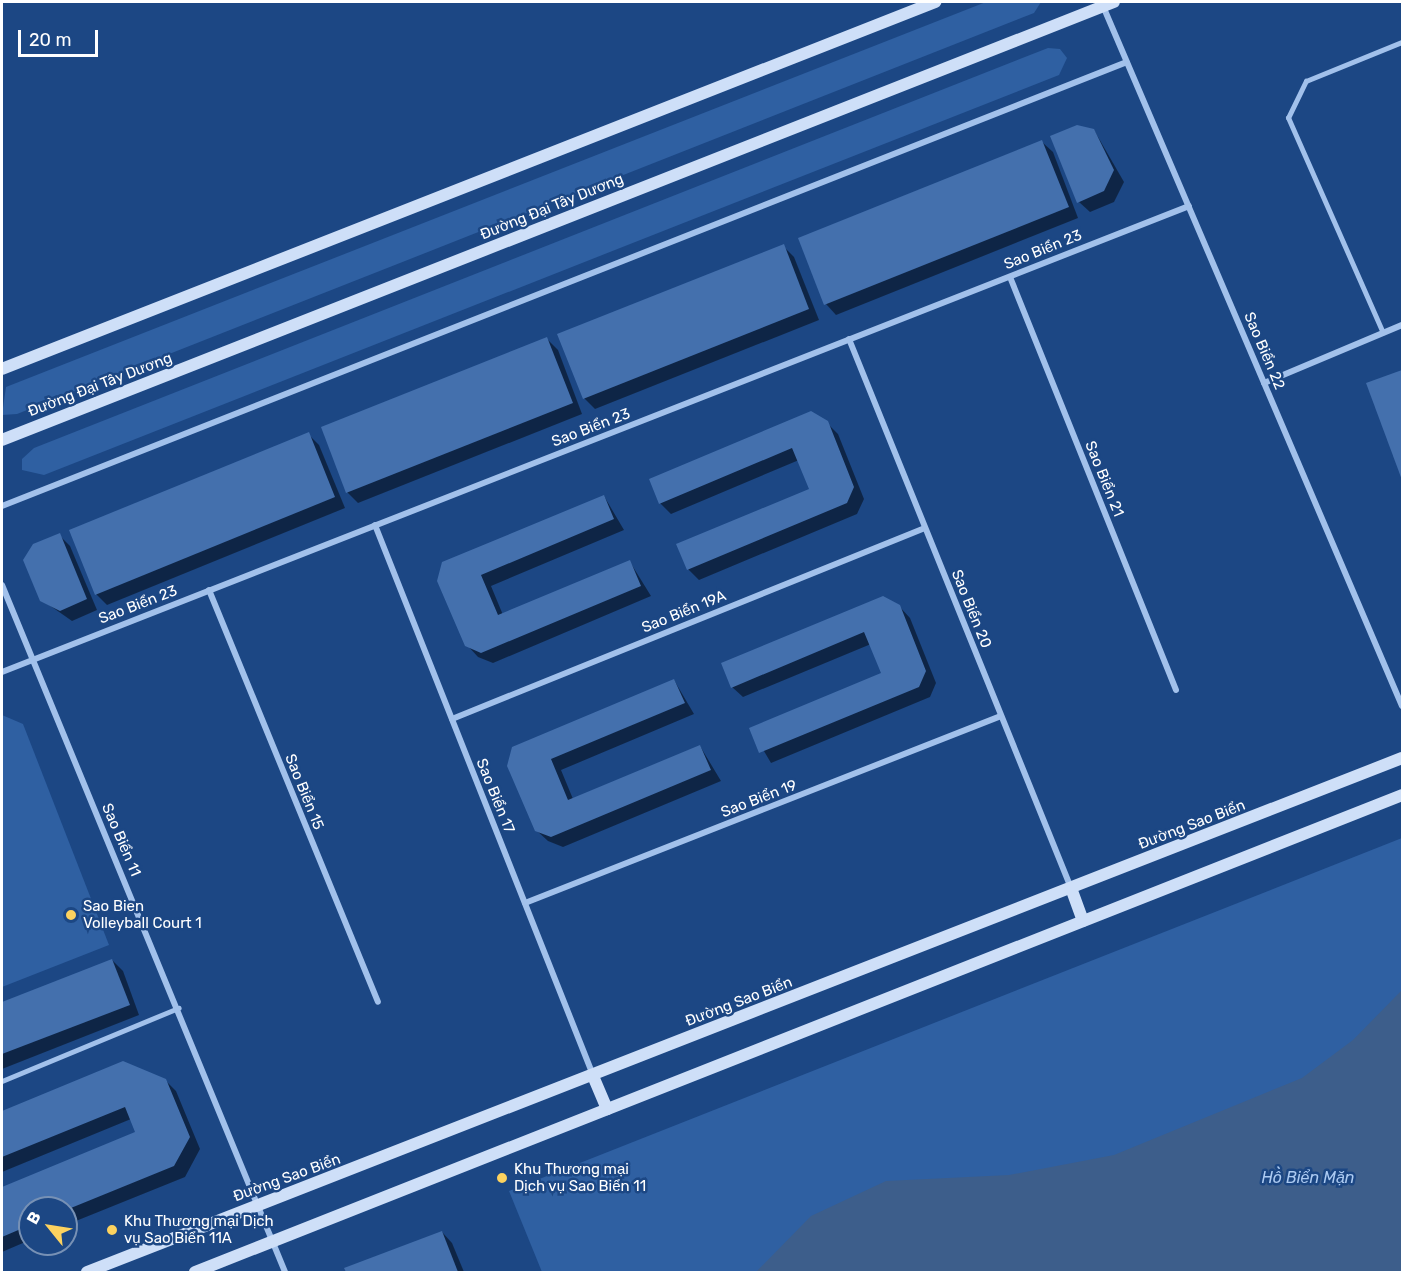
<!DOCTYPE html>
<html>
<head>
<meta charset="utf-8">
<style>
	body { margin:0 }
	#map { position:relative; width:1404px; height:1274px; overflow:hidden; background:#1c4784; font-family:Rubik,sans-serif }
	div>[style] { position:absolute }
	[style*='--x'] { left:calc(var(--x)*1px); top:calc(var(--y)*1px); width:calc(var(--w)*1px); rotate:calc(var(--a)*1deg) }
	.green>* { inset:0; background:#2f60a2 }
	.water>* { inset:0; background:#3d5e8b }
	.shadow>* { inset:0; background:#0007 }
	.building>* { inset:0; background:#4470ad }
	.lane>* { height:4.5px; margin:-2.25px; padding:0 2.25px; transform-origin:2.25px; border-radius:2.25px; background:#a2c1eb }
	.street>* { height:6px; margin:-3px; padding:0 3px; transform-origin:3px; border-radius:3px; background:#a2c1eb }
	.secondary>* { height:12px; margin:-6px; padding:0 6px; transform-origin:6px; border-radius:6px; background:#cedff8 }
	.dots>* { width:16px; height:16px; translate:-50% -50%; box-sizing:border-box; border:3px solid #1c4784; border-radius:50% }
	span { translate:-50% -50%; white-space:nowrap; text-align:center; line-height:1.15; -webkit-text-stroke:5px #1c4784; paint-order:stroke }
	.street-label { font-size:15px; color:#fff }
	.poi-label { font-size:15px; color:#fff }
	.left { translate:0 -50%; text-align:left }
	.water-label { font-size:16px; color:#adcbf2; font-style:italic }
	.frame { position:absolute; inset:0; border:3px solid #fff; pointer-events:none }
	.north { position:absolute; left:18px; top:1196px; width:60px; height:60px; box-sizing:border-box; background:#1c4784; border:2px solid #7791b5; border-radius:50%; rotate:300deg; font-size:16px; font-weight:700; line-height:24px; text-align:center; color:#fff }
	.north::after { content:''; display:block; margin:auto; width:21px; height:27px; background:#fcd25f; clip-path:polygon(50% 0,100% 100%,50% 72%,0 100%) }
	.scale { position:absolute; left:18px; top:30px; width:80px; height:27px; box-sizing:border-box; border:3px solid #fff; border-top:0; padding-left:8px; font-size:18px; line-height:21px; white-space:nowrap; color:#fff; -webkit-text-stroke:4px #1c4784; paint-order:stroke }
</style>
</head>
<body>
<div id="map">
	<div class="green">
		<i style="clip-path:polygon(986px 2px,1041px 2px,1034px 13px,17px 414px,2px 415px,6px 387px)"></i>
		<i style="clip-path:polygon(1048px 48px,1060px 49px,1067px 58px,1059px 75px,44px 475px,22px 470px,22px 459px,34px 448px)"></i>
		<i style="clip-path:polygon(2px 715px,23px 724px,109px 945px,2px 987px)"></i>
		<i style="clip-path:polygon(1402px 838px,1402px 1272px,542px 1272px,509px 1191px)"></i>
	</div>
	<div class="water">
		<i style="clip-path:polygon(1402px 990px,1402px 1272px,756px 1272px,811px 1216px,886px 1181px,1009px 1175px,1114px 1155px,1302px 1078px,1353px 1040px)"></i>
	</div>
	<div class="shadow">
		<i style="clip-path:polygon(1094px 130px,1124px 182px,1114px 202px,1090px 212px,1079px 202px)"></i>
		<i style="clip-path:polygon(1042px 142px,1053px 152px,1078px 218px,836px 315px,826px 304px)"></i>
		<i style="clip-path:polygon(783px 246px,794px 257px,819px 320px,595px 409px,584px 398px)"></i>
		<i style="clip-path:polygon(547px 339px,558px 350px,582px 414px,358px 503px,347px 492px)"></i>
		<i style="clip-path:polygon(1402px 371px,1402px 471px,1368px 384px)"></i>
		<i style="clip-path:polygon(827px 423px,838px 434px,864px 499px,857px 514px,699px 580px,688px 569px,811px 490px,799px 460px,671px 514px,660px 503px)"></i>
		<i style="clip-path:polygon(308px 434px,319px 445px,345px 508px,107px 605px,96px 594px)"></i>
		<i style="clip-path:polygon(604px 496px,624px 530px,491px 586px,503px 615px,630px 562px,651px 596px,493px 663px,478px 657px,467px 645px,439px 581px)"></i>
		<i style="clip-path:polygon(59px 535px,70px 546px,97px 610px,72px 621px,42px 600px)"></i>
		<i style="clip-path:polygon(899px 606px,910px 618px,936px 683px,930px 697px,771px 763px,751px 729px,883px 673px,871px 644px,743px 697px,732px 687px)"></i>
		<i style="clip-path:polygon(674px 680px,694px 714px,561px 770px,573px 799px,700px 746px,721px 781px,563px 847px,548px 841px,536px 830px,509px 765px)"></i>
		<i style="clip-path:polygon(112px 960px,123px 971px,139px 1015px,2px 1069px,2px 1003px)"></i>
		<i style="clip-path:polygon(123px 1062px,165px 1080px,176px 1091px,200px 1149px,185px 1177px,66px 1225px,66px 1208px,30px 1208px,30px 1240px,2px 1252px,2px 1189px,137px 1133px,131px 1119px,2px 1172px,2px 1112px)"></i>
		<i style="clip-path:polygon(442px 1232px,452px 1243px,464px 1272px,347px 1272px)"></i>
	</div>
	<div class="building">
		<i style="clip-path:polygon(1077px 125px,1094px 129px,1114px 170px,1104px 191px,1077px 203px,1050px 136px)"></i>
		<i style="clip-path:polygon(1042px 140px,1069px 207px,824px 305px,798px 238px)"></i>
		<i style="clip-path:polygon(784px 244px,809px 309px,583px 399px,557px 334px)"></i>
		<i style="clip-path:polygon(547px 337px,573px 403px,346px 493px,321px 427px)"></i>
		<i style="clip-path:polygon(1402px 370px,1402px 480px,1366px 383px)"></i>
		<i style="clip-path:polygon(811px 411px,828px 421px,854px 487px,847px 503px,687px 570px,676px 544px,809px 489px,792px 448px,659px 504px,649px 479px)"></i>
		<i style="clip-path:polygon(309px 432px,335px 497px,95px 595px,69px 530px)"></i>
		<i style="clip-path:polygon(604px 495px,614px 519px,481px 575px,498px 615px,630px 560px,641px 586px,481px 653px,465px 646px,437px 581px,442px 562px)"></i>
		<i style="clip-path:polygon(60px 533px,87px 599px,60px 611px,40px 601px,23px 560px,33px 544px)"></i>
		<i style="clip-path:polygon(883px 596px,900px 605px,926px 671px,919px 687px,759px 753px,749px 728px,881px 673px,864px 632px,731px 688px,721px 663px)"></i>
		<i style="clip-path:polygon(674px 679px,685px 703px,551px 759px,568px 800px,700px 745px,711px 770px,551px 837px,535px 831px,507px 766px,512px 747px)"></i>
		<i style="clip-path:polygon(112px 959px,130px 1005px,2px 1054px,2px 1002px)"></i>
		<i style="clip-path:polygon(123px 1061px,166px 1079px,190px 1137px,174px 1166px,66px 1210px,30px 1208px,30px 1225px,2px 1237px,2px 1187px,135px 1132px,125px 1107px,2px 1157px,2px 1111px)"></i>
		<i style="clip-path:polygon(442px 1231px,458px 1272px,346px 1272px,344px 1268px)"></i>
	</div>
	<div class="lane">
		<i style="--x:1383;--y:333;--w:235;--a:-113.8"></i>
		<i style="--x:1288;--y:118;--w:41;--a:-64.1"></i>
		<i style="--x:1306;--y:81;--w:104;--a:-22.1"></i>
		<i style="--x:2;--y:1081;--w:191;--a:-22.5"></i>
	</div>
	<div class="street">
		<i style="--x:1103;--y:6;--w:761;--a:66.87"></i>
		<i style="--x:1010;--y:277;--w:445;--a:68.1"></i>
		<i style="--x:849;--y:339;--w:592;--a:67.98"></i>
		<i style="--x:1264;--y:383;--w:150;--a:-22.8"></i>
		<i style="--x:2;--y:506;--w:1209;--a:-21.54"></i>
		<i style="--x:375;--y:525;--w:592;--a:68.38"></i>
		<i style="--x:2;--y:585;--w:743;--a:67.61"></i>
		<i style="--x:209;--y:590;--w:445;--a:67.7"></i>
		<i style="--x:2;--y:672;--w:1275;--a:-21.43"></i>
		<i style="--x:452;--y:719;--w:510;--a:-21.99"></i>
		<i style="--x:525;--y:903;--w:511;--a:-21.45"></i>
	</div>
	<div class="secondary">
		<i style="--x:2;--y:369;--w:1003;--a:-21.47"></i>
		<i style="--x:2;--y:440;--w:1195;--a:-21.5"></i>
		<i style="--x:1071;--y:888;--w:35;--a:70"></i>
		<i style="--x:593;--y:1076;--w:36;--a:67"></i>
		<i style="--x:87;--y:1272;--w:1412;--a:-21.35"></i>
		<i style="--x:195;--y:1272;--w:1298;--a:-21.56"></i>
	</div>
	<div class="dots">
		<i style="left:71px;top:915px;background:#fcd25f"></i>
		<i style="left:502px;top:1178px;background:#fcd25f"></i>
		<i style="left:112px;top:1230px;background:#fcd25f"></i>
	</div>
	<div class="street-label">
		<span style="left:552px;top:207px;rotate:-22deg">Đường Đại Tây Dương</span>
		<span style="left:1043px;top:250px;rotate:-22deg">Sao Biển 23</span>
		<span style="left:1264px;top:351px;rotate:67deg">Sao Biển 22</span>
		<span style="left:100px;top:385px;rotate:-21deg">Đường Đại Tây Dương</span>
		<span style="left:591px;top:428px;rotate:-21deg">Sao Biển 23</span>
		<span style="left:1104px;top:479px;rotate:68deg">Sao Biển 21</span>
		<span style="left:138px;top:605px;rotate:-21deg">Sao Biển 23</span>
		<span style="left:971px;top:609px;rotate:68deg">Sao Biển 20</span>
		<span style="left:684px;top:612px;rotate:-22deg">Sao Biển 19A</span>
		<span style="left:304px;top:792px;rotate:68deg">Sao Biển 15</span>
		<span style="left:495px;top:796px;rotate:68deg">Sao Biển 17</span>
		<span style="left:759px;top:799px;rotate:-21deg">Sao Biển 19</span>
		<span style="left:1192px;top:825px;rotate:-21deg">Đường Sao Biển</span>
		<span style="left:121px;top:840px;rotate:67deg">Sao Biển 11</span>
		<span style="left:739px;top:1002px;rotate:-21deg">Đường Sao Biển</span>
		<span style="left:287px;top:1178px;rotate:-20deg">Đường Sao Biển</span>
	</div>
	<div class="poi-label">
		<span class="left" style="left:83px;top:915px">Sao Bien<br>Volleyball Court 1</span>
		<span class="left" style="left:514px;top:1178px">Khu Thương mại<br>Dịch vụ Sao Biển 11</span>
		<span class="left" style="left:124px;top:1230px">Khu Thương mại Dịch<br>vụ Sao Biển 11A</span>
	</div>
	<div class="water-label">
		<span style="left:1308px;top:1178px">Hồ Biển Mặn</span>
	</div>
	<div class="frame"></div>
	<div class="north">B</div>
	<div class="scale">20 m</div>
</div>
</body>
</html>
